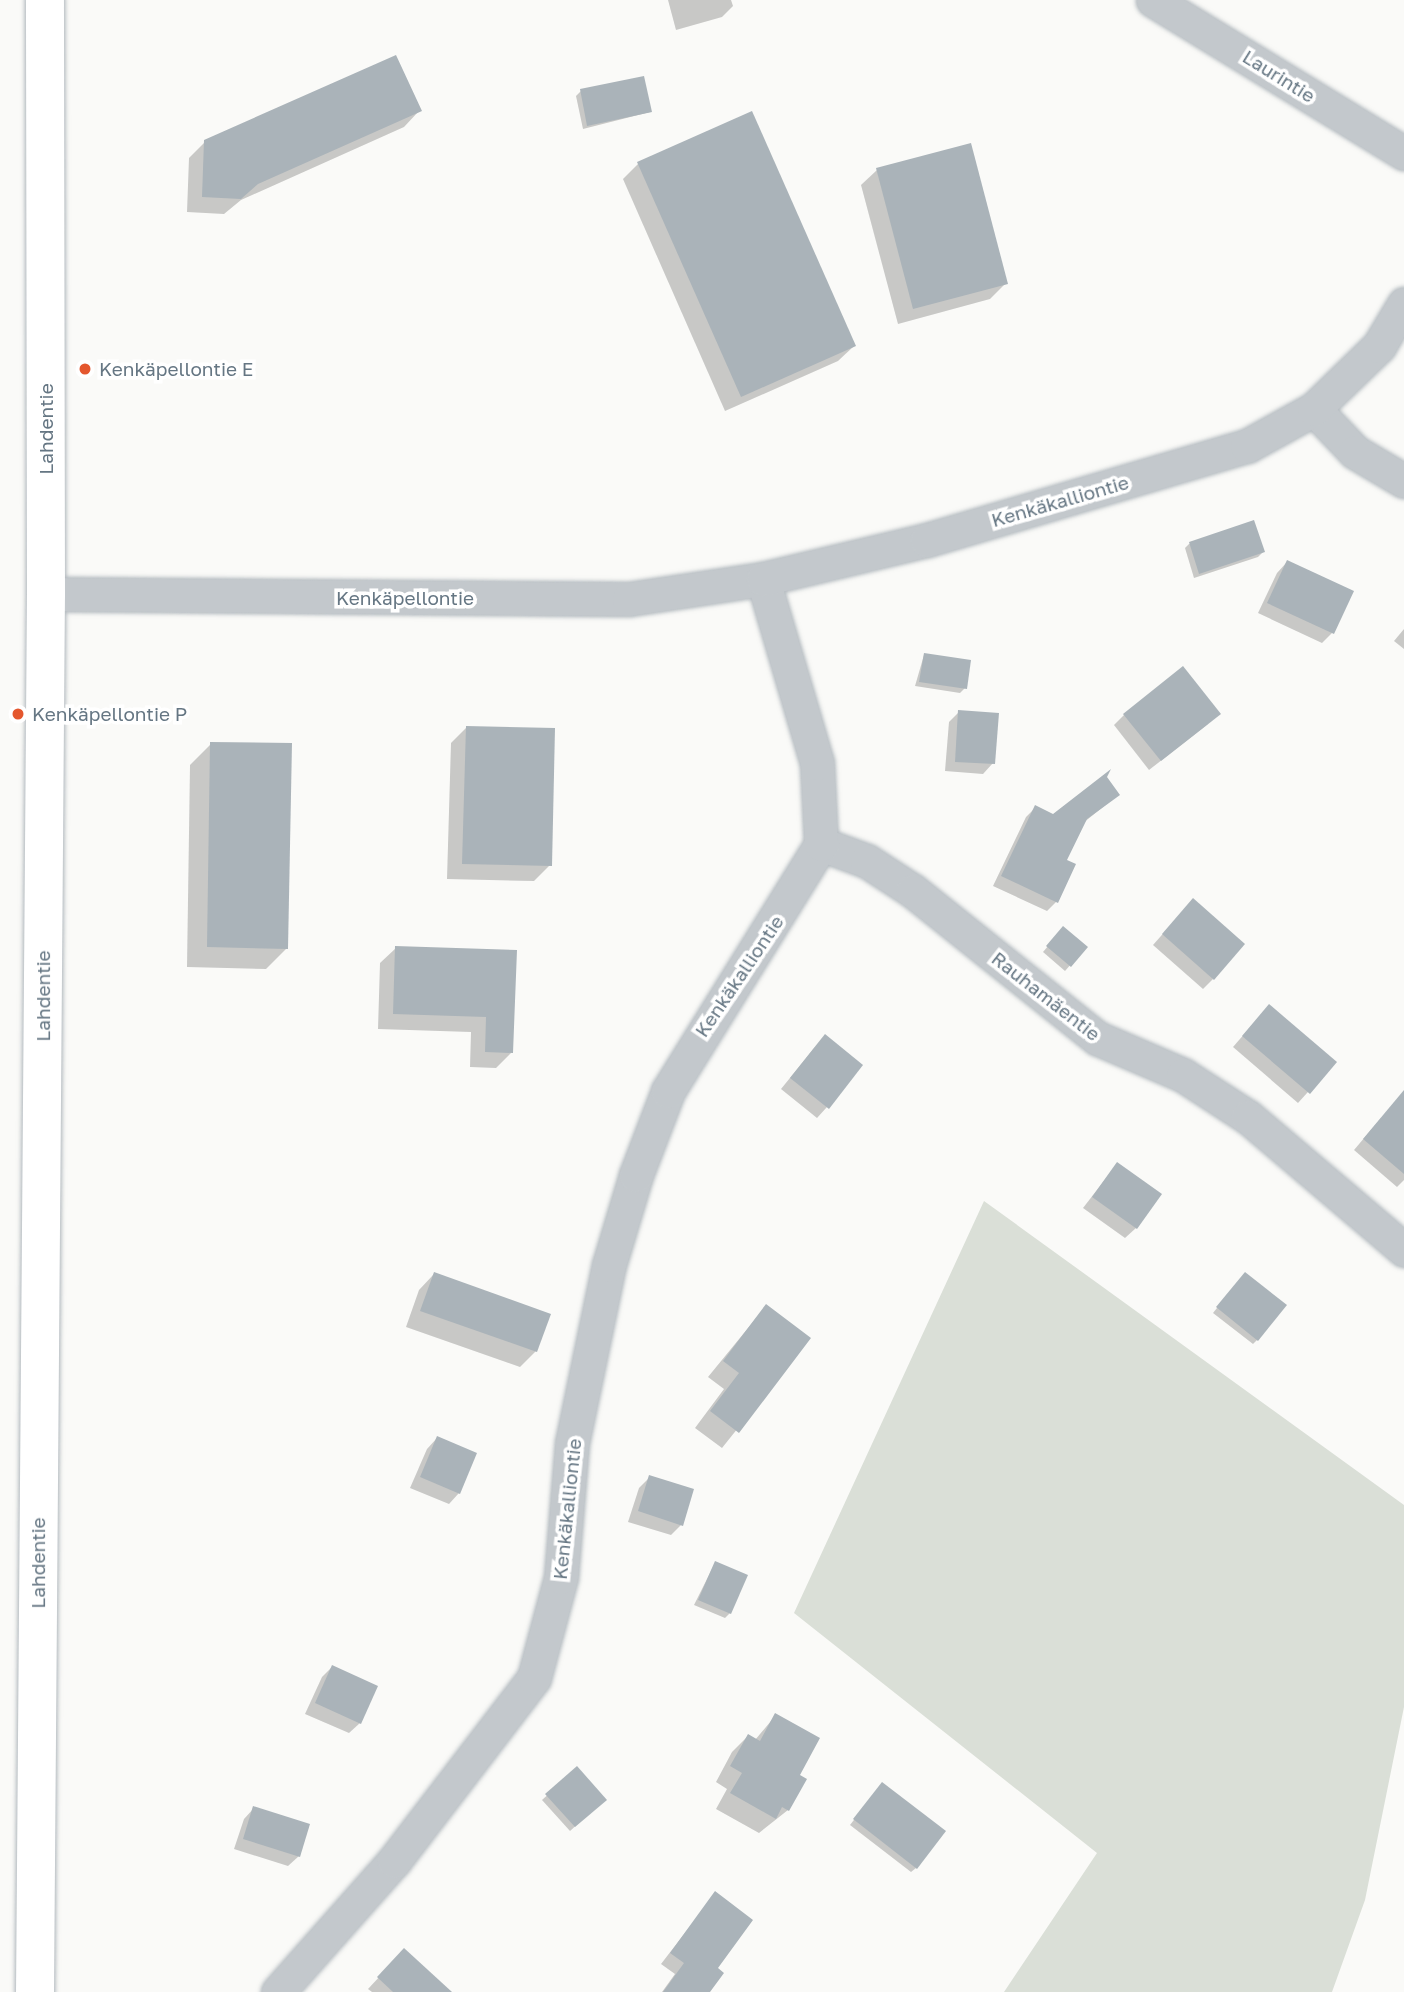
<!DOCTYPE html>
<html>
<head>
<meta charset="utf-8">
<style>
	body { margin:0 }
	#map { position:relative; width:1404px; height:1992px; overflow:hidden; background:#fafaf8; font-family:"Golos Text",sans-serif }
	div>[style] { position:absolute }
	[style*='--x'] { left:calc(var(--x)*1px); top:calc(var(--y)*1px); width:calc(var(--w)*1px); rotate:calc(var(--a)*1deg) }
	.green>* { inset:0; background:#dadfd7 }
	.shadow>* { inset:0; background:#0003 }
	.building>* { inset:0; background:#aab3b9 }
	.roads { filter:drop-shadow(0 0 2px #b3babf) drop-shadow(0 0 2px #b3babf) }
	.street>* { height:33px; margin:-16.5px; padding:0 16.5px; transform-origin:16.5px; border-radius:16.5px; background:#c3c8cc }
	.secondary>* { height:38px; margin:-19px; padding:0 19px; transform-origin:19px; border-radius:19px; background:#fff }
	.dots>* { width:19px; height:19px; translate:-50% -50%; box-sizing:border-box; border:4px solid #fff; border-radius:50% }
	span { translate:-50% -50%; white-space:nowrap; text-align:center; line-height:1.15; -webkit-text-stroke:7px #fff; paint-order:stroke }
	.street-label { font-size:19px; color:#657683 }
	.poi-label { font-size:19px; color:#657683 }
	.left { translate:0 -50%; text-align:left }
</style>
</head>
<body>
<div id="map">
	<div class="green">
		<i style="clip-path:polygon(984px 1201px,1404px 1505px,1404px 1707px,1365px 1900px,1332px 1992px,1004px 1992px,1097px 1853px,794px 1613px)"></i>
	</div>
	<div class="shadow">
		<i style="clip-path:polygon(668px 0,731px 0,733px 6px,722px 17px,676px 30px)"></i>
		<i style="clip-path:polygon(581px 91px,650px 112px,583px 129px,576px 96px)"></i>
		<i style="clip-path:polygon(419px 111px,404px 127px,241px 200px,224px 214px,187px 212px,189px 158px,205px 142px)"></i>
		<i style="clip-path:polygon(638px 164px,854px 346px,838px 361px,725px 411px,623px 179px)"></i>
		<i style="clip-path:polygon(877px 170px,1006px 283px,990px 299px,898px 324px,861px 185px)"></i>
		<i style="clip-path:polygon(1253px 523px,1263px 552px,1258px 557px,1194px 578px,1185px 548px,1189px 544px)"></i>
		<i style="clip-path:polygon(1287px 562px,1332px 633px,1322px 643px,1258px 613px,1277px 573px)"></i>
		<i style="clip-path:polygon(1404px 629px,1404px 649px,1394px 641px)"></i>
		<i style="clip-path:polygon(924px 655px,965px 688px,960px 693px,915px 686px)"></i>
		<i style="clip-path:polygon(959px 712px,993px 763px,983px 774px,945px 771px,949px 722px)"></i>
		<i style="clip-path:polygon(1124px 715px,1208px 724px,1149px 770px,1114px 725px)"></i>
		<i style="clip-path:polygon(467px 727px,550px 865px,534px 881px,447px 879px,451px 743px)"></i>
		<i style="clip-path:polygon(211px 744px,287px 948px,266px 969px,187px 967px,190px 765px)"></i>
		<i style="clip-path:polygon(1105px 778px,1118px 795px,1083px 823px,1065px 861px,1056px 902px,1047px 911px,993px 886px,1026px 817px,1035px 808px,1053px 816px)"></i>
		<i style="clip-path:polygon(1183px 911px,1213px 979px,1203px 989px,1153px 945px)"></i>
		<i style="clip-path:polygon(1059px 933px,1086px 947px,1065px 971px,1043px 952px)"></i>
		<i style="clip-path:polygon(396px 948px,515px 952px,512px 1052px,496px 1068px,470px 1067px,471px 1032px,378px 1029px,380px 963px)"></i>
		<i style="clip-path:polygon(1259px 1017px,1335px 1062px,1298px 1103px,1233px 1047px)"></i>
		<i style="clip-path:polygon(815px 1047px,827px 1107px,817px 1118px,781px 1089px)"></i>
		<i style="clip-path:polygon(1381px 1118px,1404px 1119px,1404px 1180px,1397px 1187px,1354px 1150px)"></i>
		<i style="clip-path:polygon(1117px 1164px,1136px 1228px,1125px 1238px,1083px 1208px)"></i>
		<i style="clip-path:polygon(434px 1274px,536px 1351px,520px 1367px,406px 1327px,419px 1290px)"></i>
		<i style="clip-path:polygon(1240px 1279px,1257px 1340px,1253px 1344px,1213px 1313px)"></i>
		<i style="clip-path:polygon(766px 1306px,809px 1339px,722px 1448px,695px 1428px,724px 1389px,708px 1377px)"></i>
		<i style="clip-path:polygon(437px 1438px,459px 1493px,449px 1504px,410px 1488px,427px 1449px)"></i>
		<i style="clip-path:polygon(650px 1477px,681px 1525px,671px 1535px,628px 1522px,639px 1488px)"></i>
		<i style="clip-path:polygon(715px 1563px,730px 1613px,725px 1618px,694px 1605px)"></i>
		<i style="clip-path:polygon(332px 1667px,360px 1723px,349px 1733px,305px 1714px,322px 1677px)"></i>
		<i style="clip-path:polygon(776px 1715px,798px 1776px,788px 1810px,759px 1833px,716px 1809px,727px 1789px,716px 1782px,732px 1752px,748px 1736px,755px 1740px)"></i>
		<i style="clip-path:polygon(577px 1768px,600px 1804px,570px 1831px,542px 1800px)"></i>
		<i style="clip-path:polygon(878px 1789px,916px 1868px,911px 1872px,850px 1825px)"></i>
		<i style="clip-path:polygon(254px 1808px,299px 1856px,288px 1866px,234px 1849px,244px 1819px)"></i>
		<i style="clip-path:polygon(715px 1894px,715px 1969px,708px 1992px,662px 1992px,675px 1974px,661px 1964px)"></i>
		<i style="clip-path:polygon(394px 1961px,442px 1992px,372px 1992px,368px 1989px)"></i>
	</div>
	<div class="building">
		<i style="clip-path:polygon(396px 55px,422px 111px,258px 184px,241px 199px,202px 197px,204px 140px)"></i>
		<i style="clip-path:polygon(644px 76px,652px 112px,587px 126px,580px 89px)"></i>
		<i style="clip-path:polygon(752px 111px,856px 346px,741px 397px,637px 162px)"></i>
		<i style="clip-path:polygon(971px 143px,1008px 284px,913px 309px,876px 168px)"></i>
		<i style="clip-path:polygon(1254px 520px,1265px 552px,1199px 574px,1189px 542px)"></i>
		<i style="clip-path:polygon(1287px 560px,1354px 591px,1334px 634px,1267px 603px)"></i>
		<i style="clip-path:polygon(924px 653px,971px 660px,967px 689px,919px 682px)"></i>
		<i style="clip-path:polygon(1183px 666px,1221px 714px,1161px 761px,1123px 714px)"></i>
		<i style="clip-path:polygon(958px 710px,999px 713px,995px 764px,955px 762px)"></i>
		<i style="clip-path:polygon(466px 726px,555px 728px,552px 866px,462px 864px)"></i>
		<i style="clip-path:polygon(210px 742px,292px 743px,288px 949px,207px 947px)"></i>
		<i style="clip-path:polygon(1111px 769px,1107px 777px,1120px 795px,1087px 819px,1067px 860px,1076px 864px,1058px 903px,1001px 876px,1035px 805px,1053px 814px)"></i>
		<i style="clip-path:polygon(1193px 898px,1245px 944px,1214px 980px,1162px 934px)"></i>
		<i style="clip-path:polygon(1063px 926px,1088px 947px,1071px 967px,1046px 946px)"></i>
		<i style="clip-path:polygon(395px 946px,517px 950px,513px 1053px,485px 1052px,486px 1017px,393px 1014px)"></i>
		<i style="clip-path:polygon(1269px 1004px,1337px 1062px,1310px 1094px,1242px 1036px)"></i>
		<i style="clip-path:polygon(825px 1034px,863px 1065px,829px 1109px,790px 1078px)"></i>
		<i style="clip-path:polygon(1404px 1090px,1404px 1174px,1363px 1139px)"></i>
		<i style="clip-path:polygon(1117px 1162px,1162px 1194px,1137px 1229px,1092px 1197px)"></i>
		<i style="clip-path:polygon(434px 1272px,551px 1314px,537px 1352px,420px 1311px)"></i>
		<i style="clip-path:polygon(1245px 1272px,1287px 1305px,1258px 1341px,1216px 1307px)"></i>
		<i style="clip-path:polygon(766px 1304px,811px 1338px,739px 1433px,710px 1411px,739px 1373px,723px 1361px)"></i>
		<i style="clip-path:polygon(437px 1436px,477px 1453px,460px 1494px,420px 1477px)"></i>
		<i style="clip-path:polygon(649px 1475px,694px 1489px,683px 1526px,638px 1511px)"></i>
		<i style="clip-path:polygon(715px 1561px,748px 1575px,731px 1614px,698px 1600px)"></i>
		<i style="clip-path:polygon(332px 1665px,378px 1686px,361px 1724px,315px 1703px)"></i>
		<i style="clip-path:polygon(775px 1713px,820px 1738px,800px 1775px,807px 1779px,789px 1811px,782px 1807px,776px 1819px,730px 1793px,742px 1773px,730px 1766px,748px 1734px,760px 1741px)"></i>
		<i style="clip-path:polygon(577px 1766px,607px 1800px,575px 1827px,545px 1794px)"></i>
		<i style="clip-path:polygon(882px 1782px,946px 1831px,917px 1869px,853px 1819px)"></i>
		<i style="clip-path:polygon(253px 1806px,310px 1824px,300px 1857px,243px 1839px)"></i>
		<i style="clip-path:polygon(715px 1891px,753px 1920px,718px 1968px,724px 1973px,710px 1992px,663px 1992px,684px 1963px,670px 1953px)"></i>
		<i style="clip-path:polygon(404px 1948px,452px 1992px,393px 1992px,377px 1977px)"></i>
	</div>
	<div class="roads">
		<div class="street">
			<i style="--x:1153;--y:0;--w:294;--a:31.4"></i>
			<i style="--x:1314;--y:409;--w:59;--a:46.4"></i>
			<i style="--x:1355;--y:452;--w:57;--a:30.6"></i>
			<i style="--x:46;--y:594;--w:583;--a:0.49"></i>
			<i style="--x:629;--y:599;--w:135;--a:-8.5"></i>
			<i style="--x:821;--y:844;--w:49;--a:20.3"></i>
			<i style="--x:867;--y:861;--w:55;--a:33.1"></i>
			<i style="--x:913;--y:891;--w:236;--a:38.6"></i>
			<i style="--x:1097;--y:1038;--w:94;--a:23.3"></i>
			<i style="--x:1183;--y:1075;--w:77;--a:32.9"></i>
			<i style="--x:1248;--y:1117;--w:205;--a:40.4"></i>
			<i style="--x:278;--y:1992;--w:175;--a:-48.5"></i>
			<i style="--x:394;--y:1861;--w:230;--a:-52.6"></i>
			<i style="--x:534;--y:1678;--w:105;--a:-75"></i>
			<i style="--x:561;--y:1577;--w:134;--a:-85.3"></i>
			<i style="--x:572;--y:1443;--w:182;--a:-78.3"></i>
			<i style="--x:609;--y:1265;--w:94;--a:-73.3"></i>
			<i style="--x:636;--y:1175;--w:90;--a:-69.1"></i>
			<i style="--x:668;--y:1091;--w:291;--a:-58.2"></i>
			<i style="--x:821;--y:844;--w:81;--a:-92.8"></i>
			<i style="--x:817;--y:763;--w:192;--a:-106.4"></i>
			<i style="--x:763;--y:579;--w:169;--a:-13.4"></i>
			<i style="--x:927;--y:540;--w:334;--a:-16.4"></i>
			<i style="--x:1247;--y:446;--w:77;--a:-28.9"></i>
			<i style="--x:1314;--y:409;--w:91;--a:-44.1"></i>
			<i style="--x:1379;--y:346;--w:49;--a:-59.2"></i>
		</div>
		<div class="secondary">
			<i style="--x:35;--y:1992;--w:1398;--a:-89.55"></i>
			<i style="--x:46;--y:594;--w:594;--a:-90.1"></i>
		</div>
	</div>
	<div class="dots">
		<i style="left:85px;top:369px;background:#e4572e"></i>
		<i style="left:18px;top:714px;background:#e4572e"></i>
	</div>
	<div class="street-label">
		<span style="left:1279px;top:76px;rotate:32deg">Laurintie</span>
		<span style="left:46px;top:429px;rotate:-90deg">Lahdentie</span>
		<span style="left:1060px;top:501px;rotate:-16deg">Kenkäkalliontie</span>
		<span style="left:405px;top:598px">Kenkäpellontie</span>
		<span style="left:739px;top:976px;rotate:-56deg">Kenkäkalliontie</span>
		<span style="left:43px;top:996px;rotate:-90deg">Lahdentie</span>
		<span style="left:1046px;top:996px;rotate:38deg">Rauhamäentie</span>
		<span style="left:567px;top:1509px;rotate:-84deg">Kenkäkalliontie</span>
		<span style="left:38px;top:1563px;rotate:-90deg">Lahdentie</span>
	</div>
	<div class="poi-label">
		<span class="left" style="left:99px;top:369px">Kenkäpellontie E</span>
		<span class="left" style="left:32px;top:714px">Kenkäpellontie P</span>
	</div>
</div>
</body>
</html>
